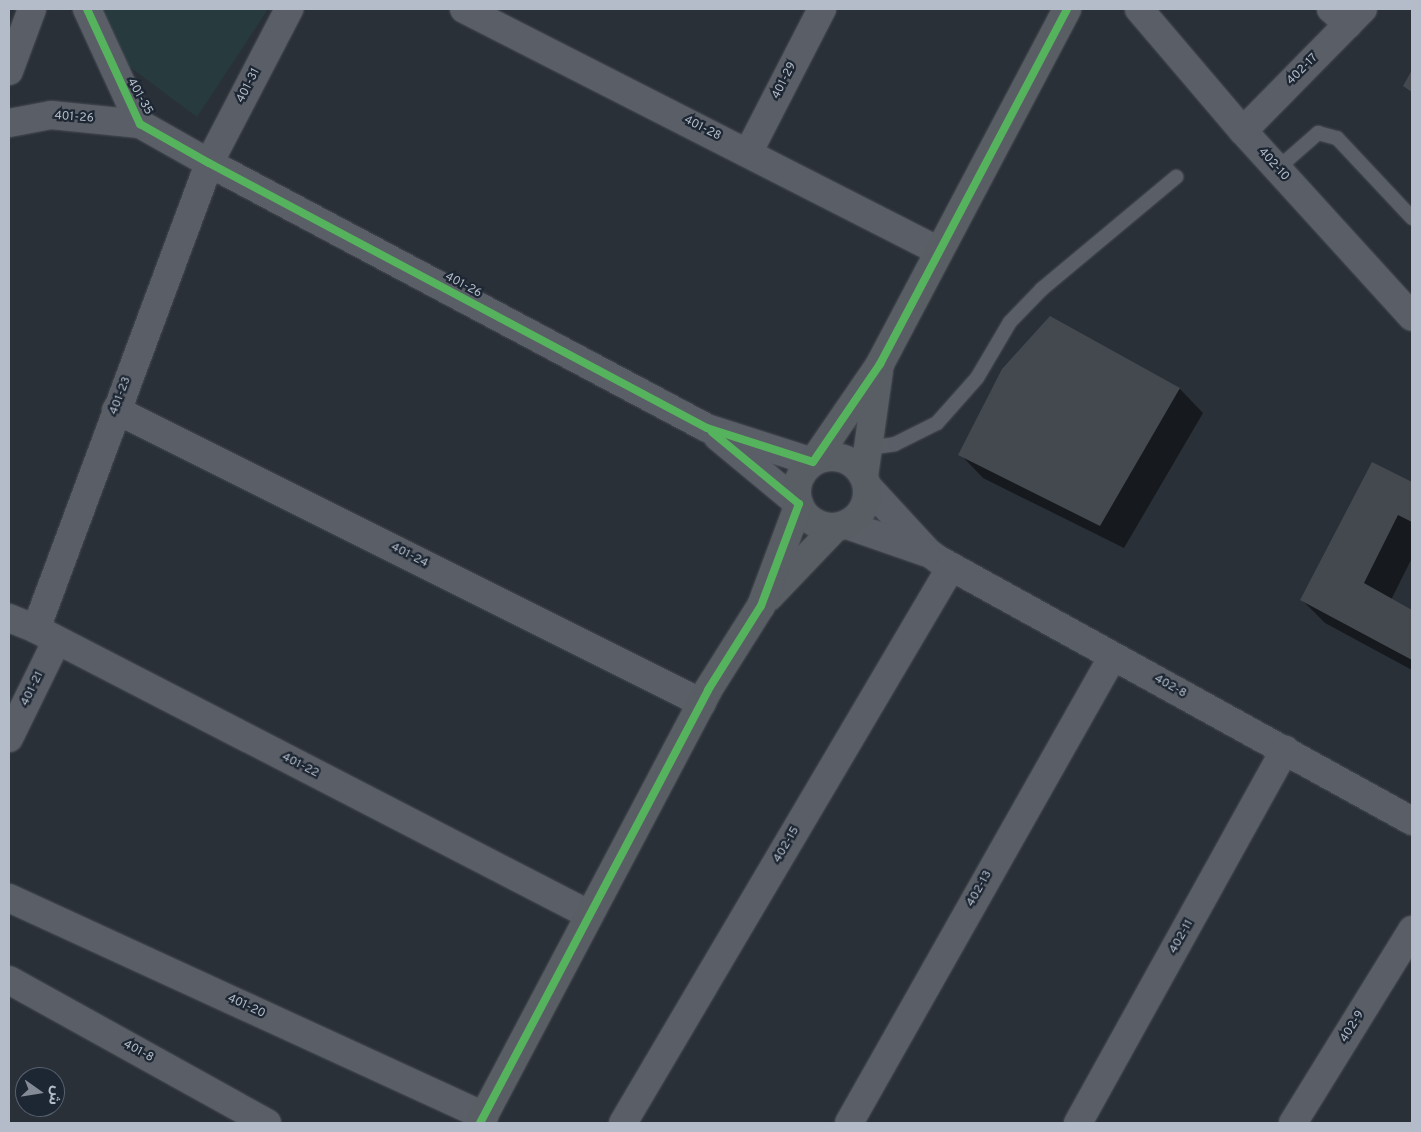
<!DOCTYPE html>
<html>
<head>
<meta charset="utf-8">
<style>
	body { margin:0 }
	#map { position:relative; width:1421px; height:1132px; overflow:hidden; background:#2a3038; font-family:Overpass,"Noto Sans Arabic",sans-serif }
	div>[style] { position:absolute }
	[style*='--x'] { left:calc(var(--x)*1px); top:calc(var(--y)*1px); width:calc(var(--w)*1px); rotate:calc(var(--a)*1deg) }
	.green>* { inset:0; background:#273a3e }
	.shadow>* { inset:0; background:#0007 }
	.building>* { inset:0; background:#444950 }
	.roads { filter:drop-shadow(0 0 1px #484c53) drop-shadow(0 0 1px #484c53) }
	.lane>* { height:14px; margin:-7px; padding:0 7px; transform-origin:7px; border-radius:7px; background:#5a5e66 }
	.street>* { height:28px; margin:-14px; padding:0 14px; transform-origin:14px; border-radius:14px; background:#5a5e66 }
	.secondary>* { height:28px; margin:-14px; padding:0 14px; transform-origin:14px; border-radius:14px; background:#595d64 }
	.secondary>.ring { margin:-14px; padding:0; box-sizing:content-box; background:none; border:28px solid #595d64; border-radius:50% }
	.cycleway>* { height:8px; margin:-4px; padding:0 4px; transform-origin:4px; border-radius:4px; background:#56b35d }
	span { translate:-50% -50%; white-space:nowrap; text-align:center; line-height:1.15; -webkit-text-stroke:4.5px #1d2633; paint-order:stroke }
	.street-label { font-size:12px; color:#b4bcc9 }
	.frame { position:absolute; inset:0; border:10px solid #b4bcc9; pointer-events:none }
	.north { position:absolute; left:15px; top:1067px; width:50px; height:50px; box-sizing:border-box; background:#1d2633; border:1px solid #59626f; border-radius:50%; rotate:103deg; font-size:14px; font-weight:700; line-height:20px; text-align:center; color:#b4bcc9 }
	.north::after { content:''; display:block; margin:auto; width:18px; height:22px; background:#848b96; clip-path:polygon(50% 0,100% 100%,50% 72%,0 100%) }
</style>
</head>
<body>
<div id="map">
	<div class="green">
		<i style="clip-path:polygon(100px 9px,268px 9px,197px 117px,119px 59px)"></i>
	</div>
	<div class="shadow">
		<i style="clip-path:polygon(1051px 318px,1180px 389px,1203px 413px,1124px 548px,983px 478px,960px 454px)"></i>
		<i style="clip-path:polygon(1373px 463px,1412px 484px,1412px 558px,1391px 600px,1412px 612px,1412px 670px,1325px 623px,1301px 599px)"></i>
	</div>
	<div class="building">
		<i style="clip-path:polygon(1412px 70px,1412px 92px,1403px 86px)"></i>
		<i style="clip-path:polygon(1050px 316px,1180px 388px,1100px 526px,958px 455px,1002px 369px)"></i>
		<i style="clip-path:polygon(1372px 462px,1412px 482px,1412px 522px,1398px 515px,1364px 583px,1412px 610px,1412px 660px,1300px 600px)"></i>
	</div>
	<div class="roads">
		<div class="lane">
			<i style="--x:1277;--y:169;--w:55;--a:-41.3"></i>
			<i style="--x:1318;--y:133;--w:20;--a:15"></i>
			<i style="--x:1337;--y:138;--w:110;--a:46.8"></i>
			<i style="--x:868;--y:448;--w:27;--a:-8"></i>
			<i style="--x:895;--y:444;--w:47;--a:-26.6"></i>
			<i style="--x:937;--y:423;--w:60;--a:-48.4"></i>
			<i style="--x:977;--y:378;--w:65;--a:-59.5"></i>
			<i style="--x:1010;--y:322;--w:46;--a:-45.9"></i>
			<i style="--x:1042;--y:289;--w:175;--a:-39.9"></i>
		</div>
		<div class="street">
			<i style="--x:87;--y:9;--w:127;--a:65.3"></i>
			<i style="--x:140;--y:124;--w:79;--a:29.5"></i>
			<i style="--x:209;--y:163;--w:564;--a:28.02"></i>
			<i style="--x:707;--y:428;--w:111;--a:17.8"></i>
			<i style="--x:464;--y:9;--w:533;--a:27"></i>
			<i style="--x:1139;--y:9;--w:160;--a:49.6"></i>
			<i style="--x:1243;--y:131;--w:251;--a:47.7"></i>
			<i style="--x:1331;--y:9;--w:23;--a:41"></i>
			<i style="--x:9;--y:71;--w:66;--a:-69.6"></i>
			<i style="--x:9;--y:123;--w:43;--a:-10.8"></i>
			<i style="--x:51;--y:115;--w:89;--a:5.8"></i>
			<i style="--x:1243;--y:131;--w:171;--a:-45.5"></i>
			<i style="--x:748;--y:153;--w:162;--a:-62.8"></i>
			<i style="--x:116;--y:410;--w:655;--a:26.57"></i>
			<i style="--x:718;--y:437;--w:105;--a:39.6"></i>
			<i style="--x:868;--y:487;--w:90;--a:47.3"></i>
			<i style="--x:929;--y:553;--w:12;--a:35"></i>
			<i style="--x:939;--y:560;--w:540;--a:28.89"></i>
			<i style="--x:847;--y:525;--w:83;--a:19.1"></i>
			<i style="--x:9;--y:618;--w:29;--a:22"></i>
			<i style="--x:36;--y:629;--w:623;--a:27.3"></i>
			<i style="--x:36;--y:629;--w:497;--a:-69.6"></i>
			<i style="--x:209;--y:163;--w:174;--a:-62.5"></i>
			<i style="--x:9;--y:738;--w:109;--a:-63.9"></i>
			<i style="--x:9;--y:898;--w:523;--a:24.65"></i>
			<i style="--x:9;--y:980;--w:295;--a:29"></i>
			<i style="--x:623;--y:1123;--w:646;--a:-59.46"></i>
			<i style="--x:849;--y:1123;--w:536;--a:-60.52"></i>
			<i style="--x:1078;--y:1123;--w:427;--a:-61"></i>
			<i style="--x:1293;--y:1123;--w:227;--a:-58.3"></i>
		</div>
		<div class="secondary">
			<i class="ring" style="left:797px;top:457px;width:42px;height:42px"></i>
			<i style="--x:813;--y:462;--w:119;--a:-55.6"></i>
			<i style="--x:880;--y:364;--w:401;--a:-62.2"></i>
			<i style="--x:864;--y:476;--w:106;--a:-81.9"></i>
			<i style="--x:769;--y:597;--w:95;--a:-46.3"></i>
			<i style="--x:480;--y:1123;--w:489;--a:-62.2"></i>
			<i style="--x:708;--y:690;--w:99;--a:-57.8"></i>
			<i style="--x:761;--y:606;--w:109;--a:-69.6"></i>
		</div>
	</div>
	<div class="cycleway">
		<i style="--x:87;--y:9;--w:127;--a:65.3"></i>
		<i style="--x:140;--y:124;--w:79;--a:29.5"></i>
		<i style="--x:209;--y:163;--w:564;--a:28.02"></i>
		<i style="--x:707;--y:428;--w:111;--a:17.8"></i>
		<i style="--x:813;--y:462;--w:119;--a:-55.6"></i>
		<i style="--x:880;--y:364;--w:401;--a:-62.2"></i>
		<i style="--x:480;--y:1123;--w:489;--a:-62.2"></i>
		<i style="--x:708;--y:690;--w:99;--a:-57.8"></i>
		<i style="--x:761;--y:606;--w:109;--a:-69.6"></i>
		<i style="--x:799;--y:504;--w:113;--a:-140.4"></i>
	</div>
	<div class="street-label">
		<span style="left:1303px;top:70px;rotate:-45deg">402-17</span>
		<span style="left:785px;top:81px;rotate:-63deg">401-29</span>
		<span style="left:249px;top:86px;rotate:-63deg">401-31</span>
		<span style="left:139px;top:97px;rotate:61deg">401-35</span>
		<span style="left:74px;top:118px;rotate:4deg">401-26</span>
		<span style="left:702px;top:129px;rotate:27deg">401-28</span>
		<span style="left:1273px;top:165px;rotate:48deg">402-10</span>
		<span style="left:463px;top:286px;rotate:28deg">401-26</span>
		<span style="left:121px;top:396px;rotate:-69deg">401-23</span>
		<span style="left:409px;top:556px;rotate:27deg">401-24</span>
		<span style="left:1170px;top:687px;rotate:29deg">402-8</span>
		<span style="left:33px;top:689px;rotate:-64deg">401-21</span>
		<span style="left:300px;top:766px;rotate:27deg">401-22</span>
		<span style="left:787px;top:845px;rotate:-60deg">402-15</span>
		<span style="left:980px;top:889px;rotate:-61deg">402-13</span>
		<span style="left:1182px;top:937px;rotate:-61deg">402-11</span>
		<span style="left:246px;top:1007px;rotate:25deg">401-20</span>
		<span style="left:1353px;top:1027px;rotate:-58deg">402-9</span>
		<span style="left:138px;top:1052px;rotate:29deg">401-8</span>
	</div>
	<div class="frame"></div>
	<div class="north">ش</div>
</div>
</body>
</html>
